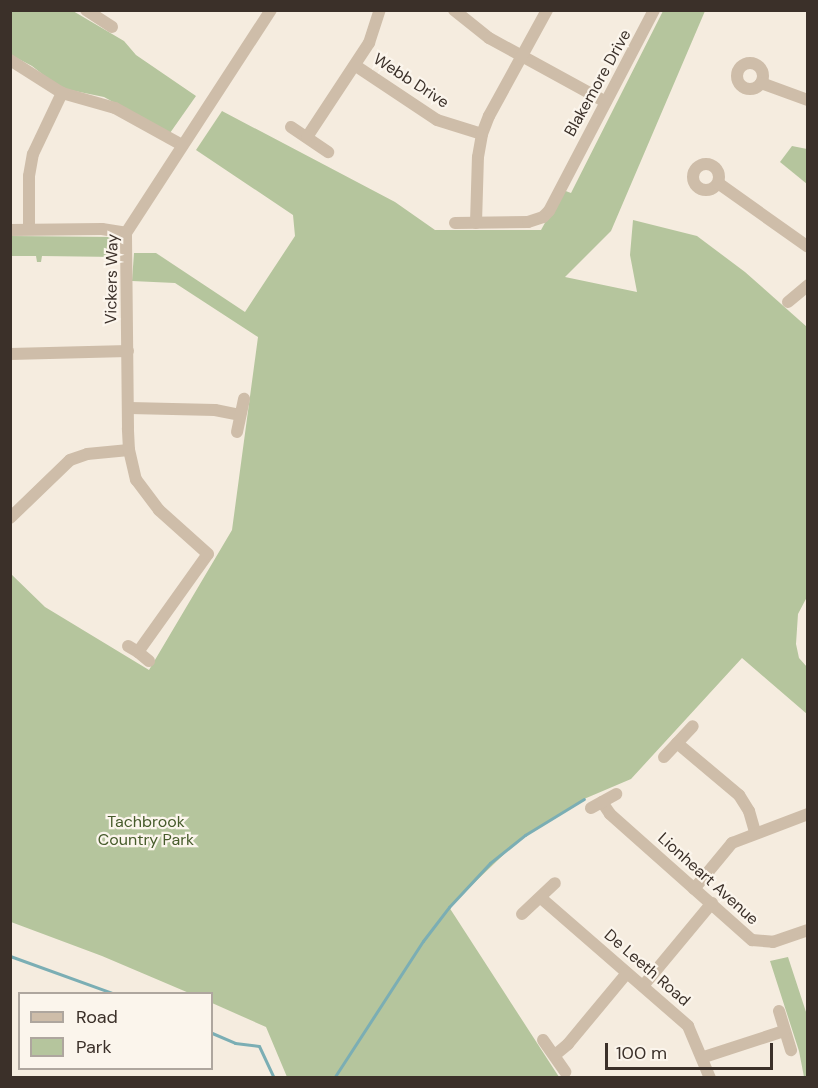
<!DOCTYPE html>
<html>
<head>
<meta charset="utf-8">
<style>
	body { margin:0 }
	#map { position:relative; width:818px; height:1088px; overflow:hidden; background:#f5ecdf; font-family:"DM Sans",sans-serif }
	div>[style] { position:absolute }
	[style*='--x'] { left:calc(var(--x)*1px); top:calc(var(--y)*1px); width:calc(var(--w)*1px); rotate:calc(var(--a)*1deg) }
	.green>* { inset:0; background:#b5c59d }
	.stream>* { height:3px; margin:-1.5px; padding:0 1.5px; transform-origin:1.5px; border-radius:1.5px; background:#7baeb4 }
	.street>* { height:12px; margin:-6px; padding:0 6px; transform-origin:6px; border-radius:6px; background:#cebda9 }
	.street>.ring { margin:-6px; padding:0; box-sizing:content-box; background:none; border:12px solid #cebda9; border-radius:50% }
	span { translate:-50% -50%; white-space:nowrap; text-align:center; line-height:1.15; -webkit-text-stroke:4.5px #fbf5ec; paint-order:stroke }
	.street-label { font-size:16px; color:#3b3029 }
	.park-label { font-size:16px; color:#465b2b }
	.frame { position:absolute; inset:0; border:12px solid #3b3029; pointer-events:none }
	.legend { position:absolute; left:18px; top:992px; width:195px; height:78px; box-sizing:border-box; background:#fbf5ec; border:2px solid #aea69e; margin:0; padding:8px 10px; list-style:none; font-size:18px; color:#3b3029 }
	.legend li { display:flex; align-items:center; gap:12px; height:30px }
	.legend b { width:30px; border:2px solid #aea69e }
	.scale { position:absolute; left:605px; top:1043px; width:168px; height:27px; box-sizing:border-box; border:3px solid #3b3029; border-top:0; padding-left:8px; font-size:18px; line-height:21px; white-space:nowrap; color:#3b3029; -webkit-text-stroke:4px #fbf5ec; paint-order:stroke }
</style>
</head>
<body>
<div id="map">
	<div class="green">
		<i style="clip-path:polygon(10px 11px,73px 11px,124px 41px,136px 55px,196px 96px,170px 133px,104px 97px,60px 88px,32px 66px,11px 55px)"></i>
		<i style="clip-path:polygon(663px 11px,705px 11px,611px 231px,565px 277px,637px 292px,630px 255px,633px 220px,697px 236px,745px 272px,807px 327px,808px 595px,798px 614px,796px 644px,799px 658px,807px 667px,807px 714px,742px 658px,631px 779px,584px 799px,522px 837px,449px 907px,559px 1077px,287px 1077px,266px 1027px,212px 1003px,212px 994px,189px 993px,102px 956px,11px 922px,10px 573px,45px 607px,149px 670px,232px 530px,258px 337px,175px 283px,132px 281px,134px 253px,156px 253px,245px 312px,295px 236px,293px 215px,196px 150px,222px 111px,395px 202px,435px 230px,541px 230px,563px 190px,571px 193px)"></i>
		<i style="clip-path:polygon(792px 146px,807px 149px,807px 184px,780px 162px)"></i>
		<i style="clip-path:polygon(10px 236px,116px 237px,117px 257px,42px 256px,41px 262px,37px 262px,36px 256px,11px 256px)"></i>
		<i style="clip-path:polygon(788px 957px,807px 1015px,807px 1077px,804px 1077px,799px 1051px,770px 961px)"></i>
	</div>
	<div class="stream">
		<i style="--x:10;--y:956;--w:112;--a:19.9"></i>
		<i style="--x:212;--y:1033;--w:25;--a:23"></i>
		<i style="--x:235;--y:1043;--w:24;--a:7"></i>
		<i style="--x:259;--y:1046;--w:35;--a:65"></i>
		<i style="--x:334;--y:1078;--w:163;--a:-57"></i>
		<i style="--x:423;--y:941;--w:43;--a:-52.6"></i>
		<i style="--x:449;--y:907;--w:60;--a:-47"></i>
		<i style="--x:490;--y:863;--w:45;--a:-38.7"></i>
		<i style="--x:525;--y:835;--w:69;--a:-31.4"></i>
	</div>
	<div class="street">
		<i style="--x:86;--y:10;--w:31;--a:33"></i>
		<i style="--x:454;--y:10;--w:45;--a:38.7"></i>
		<i style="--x:489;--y:38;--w:133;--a:28.7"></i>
		<i style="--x:10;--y:60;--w:62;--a:32.4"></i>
		<i style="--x:62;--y:93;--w:55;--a:15.8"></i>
		<i style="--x:115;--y:108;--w:77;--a:28.9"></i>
		<i class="ring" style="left:737px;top:63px;width:14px;height:14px"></i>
		<i style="--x:356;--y:66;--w:97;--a:33.7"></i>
		<i style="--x:437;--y:120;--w:47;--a:17.3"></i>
		<i style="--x:761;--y:83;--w:50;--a:19.9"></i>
		<i style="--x:291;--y:127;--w:45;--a:34"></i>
		<i style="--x:307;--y:137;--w:113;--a:-56.6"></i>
		<i style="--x:369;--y:43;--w:35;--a:-72"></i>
		<i class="ring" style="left:693px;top:164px;width:14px;height:14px"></i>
		<i style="--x:718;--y:183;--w:110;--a:35.4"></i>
		<i style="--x:455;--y:223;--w:73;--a:-0.8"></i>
		<i style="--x:528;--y:222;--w:16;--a:-18"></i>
		<i style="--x:543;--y:217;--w:8;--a:-45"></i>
		<i style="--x:549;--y:211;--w:227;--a:-62.4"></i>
		<i style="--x:476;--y:223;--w:66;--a:-88.3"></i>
		<i style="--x:478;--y:157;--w:23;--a:-80"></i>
		<i style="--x:482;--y:134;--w:19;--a:-69"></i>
		<i style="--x:489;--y:116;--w:121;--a:-61.3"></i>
		<i style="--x:29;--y:229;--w:53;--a:-90"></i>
		<i style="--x:29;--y:176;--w:22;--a:-80"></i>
		<i style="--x:33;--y:154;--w:68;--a:-64.6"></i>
		<i style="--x:10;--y:230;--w:92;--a:-0.6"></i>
		<i style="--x:102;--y:229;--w:24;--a:9"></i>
		<i style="--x:788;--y:302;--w:26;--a:-40"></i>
		<i style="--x:10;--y:354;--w:118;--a:-1.5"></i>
		<i style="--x:130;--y:408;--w:85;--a:1.3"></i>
		<i style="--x:215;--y:410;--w:25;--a:11"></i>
		<i style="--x:237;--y:432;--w:34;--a:-78"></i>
		<i style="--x:10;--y:518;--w:83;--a:-44"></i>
		<i style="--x:70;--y:460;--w:18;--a:-19"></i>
		<i style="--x:87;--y:454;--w:42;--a:-5.4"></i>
		<i style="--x:128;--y:646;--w:12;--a:31"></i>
		<i style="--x:149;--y:661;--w:14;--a:-141"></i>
		<i style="--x:138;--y:652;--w:120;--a:-54.5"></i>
		<i style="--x:208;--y:554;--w:66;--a:-138.1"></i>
		<i style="--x:159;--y:510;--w:38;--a:-127"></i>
		<i style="--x:136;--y:480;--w:31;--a:-103"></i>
		<i style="--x:129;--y:450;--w:22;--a:-93"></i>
		<i style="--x:128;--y:428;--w:195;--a:-90.6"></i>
		<i style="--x:126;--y:233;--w:266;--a:-57"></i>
		<i style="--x:677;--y:743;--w:81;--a:40"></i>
		<i style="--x:739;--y:795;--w:19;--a:58"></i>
		<i style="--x:749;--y:811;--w:22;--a:74"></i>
		<i style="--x:664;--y:757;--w:42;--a:-46.9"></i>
		<i style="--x:602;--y:802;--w:14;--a:56"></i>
		<i style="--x:610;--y:814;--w:190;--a:41.6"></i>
		<i style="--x:752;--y:940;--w:21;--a:5"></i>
		<i style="--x:773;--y:942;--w:37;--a:-19"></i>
		<i style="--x:591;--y:808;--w:29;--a:-29"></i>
		<i style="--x:694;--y:889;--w:60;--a:-50.4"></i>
		<i style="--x:732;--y:843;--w:81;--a:-20.9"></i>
		<i style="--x:541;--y:898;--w:195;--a:41"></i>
		<i style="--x:688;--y:1026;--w:56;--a:67.1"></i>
		<i style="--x:522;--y:914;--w:45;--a:-43.2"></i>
		<i style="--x:643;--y:986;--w:108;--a:-50.3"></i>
		<i style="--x:779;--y:1011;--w:41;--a:72.9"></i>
		<i style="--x:543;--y:1040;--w:39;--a:55"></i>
		<i style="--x:555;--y:1055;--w:17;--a:-40"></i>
		<i style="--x:568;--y:1044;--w:92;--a:-50.3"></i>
		<i style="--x:704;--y:1057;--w:84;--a:-18"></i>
	</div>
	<div class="street-label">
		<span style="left:411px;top:81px;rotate:33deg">Webb Drive</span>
		<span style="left:598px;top:83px;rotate:-61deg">Blakemore Drive</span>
		<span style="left:112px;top:279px;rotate:-89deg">Vickers Way</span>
		<span style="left:708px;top:879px;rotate:42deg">Lionheart Avenue</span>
		<span style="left:647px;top:968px;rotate:41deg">De Leeth Road</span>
	</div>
	<div class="park-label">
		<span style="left:146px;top:831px">Tachbrook<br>Country Park</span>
	</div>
	<div class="frame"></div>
	<ul class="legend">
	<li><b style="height:8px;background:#cebda9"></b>Road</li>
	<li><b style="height:16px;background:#b5c59d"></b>Park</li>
	</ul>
	<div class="scale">100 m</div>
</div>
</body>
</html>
